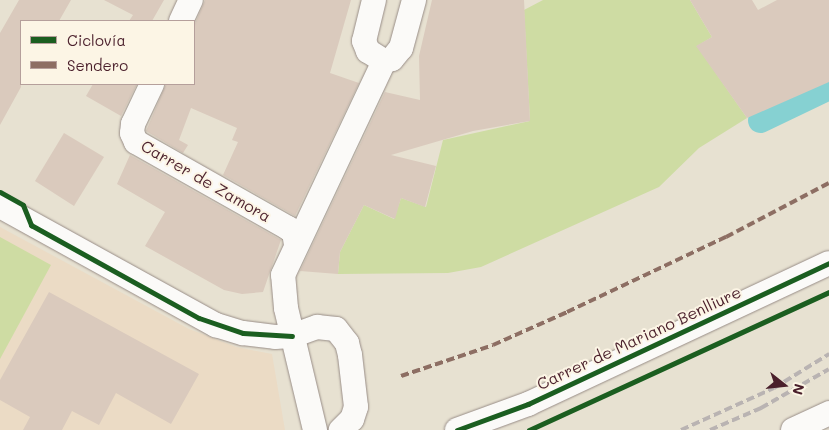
<!DOCTYPE html>
<html>
<head>
<meta charset="utf-8">
<style>
	body { margin:0 }
	#map { position:relative; width:829px; height:430px; overflow:hidden; background:#e7e1d1; font-family:Mali,sans-serif }
	div>[style] { position:absolute }
	[style*='--x'] { left:calc(var(--x)*1px); top:calc(var(--y)*1px); width:calc(var(--w)*1px); rotate:calc(var(--a)*1deg) }
	.built>* { inset:0; background:#ebdbc5 }
	.green>* { inset:0; background:#cedca3 }
	.canal>* { height:25px; margin:-12.5px; padding:0 12.5px; transform-origin:12.5px; border-radius:12.5px; background:#86d1d2 }
	.building>* { inset:0; background:#dacabd }
	.roads { filter:drop-shadow(0 0 1px #988d87) drop-shadow(0 0 1px #988d87) }
	.minor>* { height:24px; margin:-12px; padding:0 12px; transform-origin:12px; border-radius:12px; background:#fbfaf8 }
	.rail>* { height:4px; margin-top:-2px; transform-origin:0; background:repeating-linear-gradient(90deg,#b9b3b2 0 8px,transparent 0 12px) }
	.quiet>* { height:4px; margin-top:-2px; transform-origin:0; background:repeating-linear-gradient(90deg,#8d6e63 0 8px,transparent 0 12px) }
	.cycleway>* { height:5px; margin:-2.5px; padding:0 2.5px; transform-origin:2.5px; border-radius:2.5px; background:#1b5e20 }
	span { translate:-50% -50%; white-space:nowrap; text-align:center; line-height:1.15; -webkit-text-stroke:4px #fcf5e5; paint-order:stroke }
	.street-label { font-size:16px; color:#4a1f2b }
	.legend { position:absolute; left:20px; top:20px; width:175px; height:65px; box-sizing:border-box; background:#fcf5e5; border:1px solid #b59f9b; margin:0; padding:6px 9px; list-style:none; font-size:15px; color:#4a1f2b }
	.legend li { display:flex; align-items:center; gap:10px; height:25px }
	.legend b { width:25px; border:1px solid #b59f9b }
	.north { position:absolute; left:759px; top:360px; width:50px; height:50px; -webkit-text-stroke:4px #fcf5e5; paint-order:stroke; rotate:106deg; font-size:14px; font-weight:700; line-height:20px; text-align:center; color:#4a1f2b }
	.north::after { content:''; display:block; margin:auto; width:18px; height:22px; background:#4a1f2b; clip-path:polygon(50% 0,100% 100%,50% 72%,0 100%) }
</style>
</head>
<body>
<div id="map">
	<div class="built">
		<i style="clip-path:polygon(0 227px,189px 329px,236px 347px,272px 354px,285px 430px,0 430px)"></i>
	</div>
	<div class="green">
		<i style="clip-path:polygon(543px 0,690px 0,712px 37px,697px 46px,747px 118px,699px 148px,659px 187px,481px 267px,448px 273px,338px 274px,340px 252px,364px 205px,394px 219px,401px 198px,426px 207px,443px 140px,530px 121px,524px 10px)"></i>
		<i style="clip-path:polygon(0 237px,51px 265px,0 359px)"></i>
	</div>
	<div class="canal">
		<i style="--x:760;--y:120;--w:76;--a:-25.6"></i>
	</div>
	<div class="building">
		<i style="clip-path:polygon(19px 0,71px 0,59px 21px,21px 21px,21px 87px,0 125px,0 33px)"></i>
		<i style="clip-path:polygon(104px 0,164px 0,152px 21px,129px 21px,133px 15px)"></i>
		<i style="clip-path:polygon(205px 0,351px 0,330px 73px,359px 83px,295px 216px,223px 175px,238px 142px,232px 140px,237px 128px,191px 108px,179px 140px,188px 145px,183px 153px,146px 131px,166px 84px,194px 84px,194px 26px)"></i>
		<i style="clip-path:polygon(432px 0,524px 0,530px 121px,473px 131px,391px 155px,436px 166px,425px 207px,401px 198px,395px 219px,364px 205px,340px 252px,338px 274px,300px 271px,385px 92px,420px 100px,419px 56px)"></i>
		<i style="clip-path:polygon(690px 0,752px 0,758px 10px,777px 0,829px 0,829px 82px,747px 118px,696px 46px,712px 37px)"></i>
		<i style="clip-path:polygon(93px 84px,137px 84px,121px 116px,86px 96px)"></i>
		<i style="clip-path:polygon(64px 133px,104px 157px,74px 206px,35px 181px)"></i>
		<i style="clip-path:polygon(130px 155px,281px 240px,263px 292px,242px 294px,224px 290px,145px 246px,165px 212px,117px 184px)"></i>
		<i style="clip-path:polygon(49px 292px,199px 374px,171px 424px,116px 393px,99px 425px,72px 411px,62px 430px,23px 430px,30px 417px,0 400px,0 380px)"></i>
	</div>
	<div class="roads">
		<div class="minor">
			<i style="--x:374;--y:0;--w:42;--a:103.7"></i>
			<i style="--x:364;--y:41;--w:11;--a:68"></i>
			<i style="--x:368;--y:51;--w:19;--a:32"></i>
			<i style="--x:384;--y:61;--w:8;--a:-14"></i>
			<i style="--x:392;--y:59;--w:14;--a:-51"></i>
			<i style="--x:401;--y:48;--w:50;--a:-74.8"></i>
			<i style="--x:181;--y:21;--w:23;--a:-65"></i>
			<i style="--x:152;--y:84;--w:44;--a:115.4"></i>
			<i style="--x:133;--y:124;--w:9;--a:96"></i>
			<i style="--x:132;--y:133;--w:10;--a:66"></i>
			<i style="--x:136;--y:142;--w:175;--a:29.5"></i>
			<i style="--x:288;--y:228;--w:7;--a:34"></i>
			<i style="--x:294;--y:232;--w:12;--a:81"></i>
			<i style="--x:0;--y:206;--w:247;--a:28.9"></i>
			<i style="--x:216;--y:325;--w:28;--a:17"></i>
			<i style="--x:243;--y:333;--w:32;--a:7"></i>
			<i style="--x:275;--y:337;--w:17;--a:-3"></i>
			<i style="--x:292;--y:336;--w:27;--a:-20"></i>
			<i style="--x:317;--y:327;--w:19;--a:6"></i>
			<i style="--x:336;--y:329;--w:18;--a:52"></i>
			<i style="--x:347;--y:343;--w:12;--a:76"></i>
			<i style="--x:350;--y:355;--w:52;--a:83.4"></i>
			<i style="--x:356;--y:407;--w:13;--a:108"></i>
			<i style="--x:352;--y:419;--w:16;--a:135"></i>
			<i style="--x:315;--y:430;--w:125;--a:-103.4"></i>
			<i style="--x:286;--y:308;--w:33;--a:-95"></i>
			<i style="--x:283;--y:275;--w:237;--a:-64.7"></i>
			<i style="--x:457;--y:430;--w:76;--a:-20.1"></i>
			<i style="--x:528;--y:404;--w:332;--a:-25.1"></i>
			<i style="--x:793;--y:430;--w:40;--a:-25"></i>
		</div>
	</div>
	<div class="rail">
		<i style="--x:681;--y:430;--w:102;--a:-24.3"></i>
		<i style="--x:774;--y:388;--w:65;--a:-31.7"></i>
		<i style="--x:710;--y:430;--w:56;--a:-23.3"></i>
		<i style="--x:761;--y:408;--w:78;--a:-29.8"></i>
	</div>
	<div class="quiet">
		<i style="--x:401;--y:376;--w:97;--a:-18.6"></i>
		<i style="--x:493;--y:345;--w:81;--a:-24"></i>
		<i style="--x:567;--y:312;--w:176;--a:-25.3"></i>
		<i style="--x:726;--y:237;--w:116;--a:-27.7"></i>
	</div>
	<div class="cycleway">
		<i style="--x:0;--y:192;--w:26;--a:29"></i>
		<i style="--x:23;--y:205;--w:22;--a:68"></i>
		<i style="--x:31;--y:225;--w:192;--a:29"></i>
		<i style="--x:199;--y:318;--w:46;--a:18.8"></i>
		<i style="--x:243;--y:333;--w:49;--a:3.5"></i>
		<i style="--x:457;--y:430;--w:76;--a:-20.1"></i>
		<i style="--x:528;--y:404;--w:332;--a:-25.1"></i>
		<i style="--x:529;--y:430;--w:330;--a:-24.7"></i>
	</div>
	<div class="street-label">
		<span style="left:206px;top:181px;rotate:30deg">Carrer de Zamora</span>
		<span style="left:639px;top:338px;rotate:-25deg">Carrer de Mariano Benlliure</span>
	</div>
	<ul class="legend">
	<li><b style="height:6px;background:#1b5e20"></b>Ciclovía</li>
	<li><b style="height:6px;background:#8d6e63"></b>Sendero</li>
	</ul>
	<div class="north">N</div>
</div>
</body>
</html>
